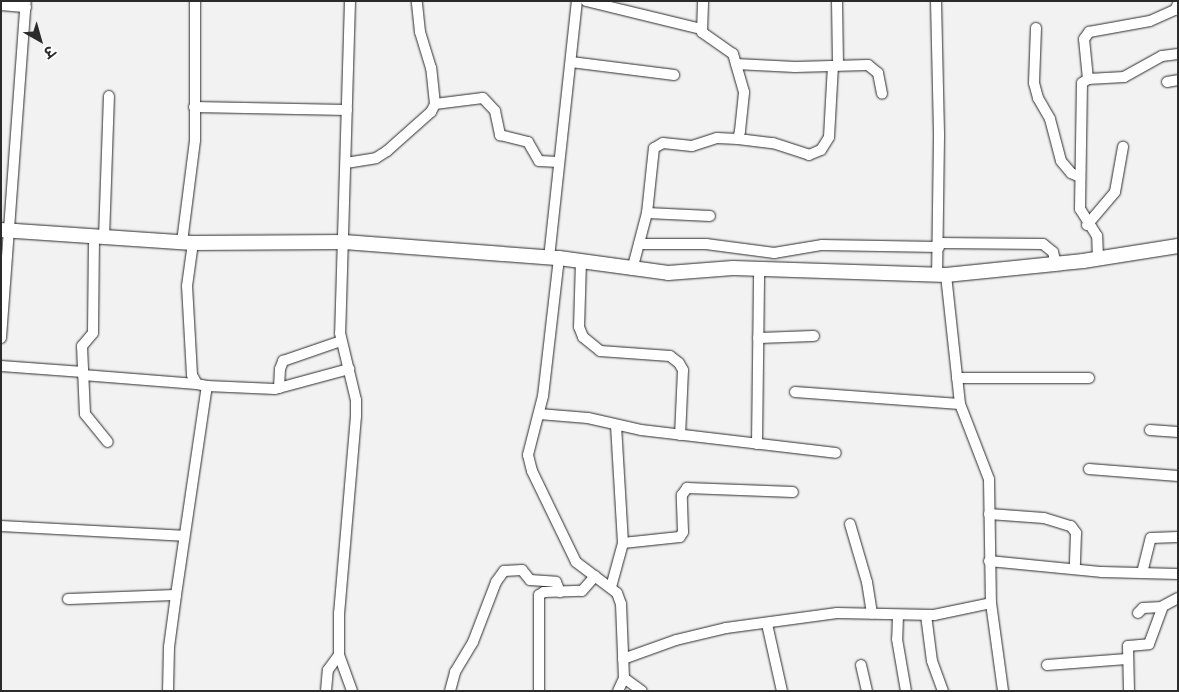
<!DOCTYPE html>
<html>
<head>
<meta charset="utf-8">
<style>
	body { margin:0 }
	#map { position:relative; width:1179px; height:692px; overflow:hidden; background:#f2f2f2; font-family:Mali,"Playpen Sans Deva",sans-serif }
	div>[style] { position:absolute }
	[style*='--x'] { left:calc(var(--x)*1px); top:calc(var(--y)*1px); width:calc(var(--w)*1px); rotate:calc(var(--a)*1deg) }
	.roads { filter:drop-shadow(0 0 1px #2b2b2b) drop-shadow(0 0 1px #2b2b2b) }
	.minor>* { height:10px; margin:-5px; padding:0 5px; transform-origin:5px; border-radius:5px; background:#fff }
	.major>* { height:14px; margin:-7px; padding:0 7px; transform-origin:7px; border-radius:7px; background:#fff }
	span { translate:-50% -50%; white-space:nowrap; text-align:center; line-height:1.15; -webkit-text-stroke:4.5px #fff; paint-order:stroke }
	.frame { position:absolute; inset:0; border:2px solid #2b2b2b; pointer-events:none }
	.north { position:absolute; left:15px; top:15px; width:50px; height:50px; -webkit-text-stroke:4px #fff; paint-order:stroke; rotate:142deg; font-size:14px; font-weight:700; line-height:20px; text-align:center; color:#2b2b2b }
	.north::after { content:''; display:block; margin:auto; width:18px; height:22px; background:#2b2b2b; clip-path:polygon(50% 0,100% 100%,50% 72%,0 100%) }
</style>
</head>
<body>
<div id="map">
	<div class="roads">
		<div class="minor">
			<i style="--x:350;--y:1;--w:332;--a:91.7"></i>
			<i style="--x:340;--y:333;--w:69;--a:76.6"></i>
			<i style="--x:356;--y:400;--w:16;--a:90"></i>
			<i style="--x:356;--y:416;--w:198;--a:94.9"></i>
			<i style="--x:339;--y:613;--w:42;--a:90"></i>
			<i style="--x:339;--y:655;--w:38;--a:70"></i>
			<i style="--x:586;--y:1;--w:118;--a:13.7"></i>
			<i style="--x:837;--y:1;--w:64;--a:89.1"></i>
			<i style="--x:936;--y:1;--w:136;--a:88.7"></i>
			<i style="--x:939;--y:137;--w:138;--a:90.8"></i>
			<i style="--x:1;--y:5;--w:25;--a:5"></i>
			<i style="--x:1036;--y:28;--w:55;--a:92.1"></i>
			<i style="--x:1034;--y:83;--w:16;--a:75"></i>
			<i style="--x:1038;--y:98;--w:24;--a:60"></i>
			<i style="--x:1050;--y:119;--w:43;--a:75.3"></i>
			<i style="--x:1061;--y:161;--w:16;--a:50"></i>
			<i style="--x:1071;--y:173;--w:10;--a:24"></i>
			<i style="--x:571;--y:62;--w:104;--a:7.2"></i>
			<i style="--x:736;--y:64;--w:59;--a:2.9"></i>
			<i style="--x:795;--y:67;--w:73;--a:-1.6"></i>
			<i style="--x:868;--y:65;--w:13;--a:39"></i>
			<i style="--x:878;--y:73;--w:21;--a:79"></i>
			<i style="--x:1088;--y:79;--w:40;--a:-95.7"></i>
			<i style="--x:1084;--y:39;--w:9;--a:-54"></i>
			<i style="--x:1089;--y:32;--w:62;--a:-10.2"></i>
			<i style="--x:1150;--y:21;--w:27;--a:-24"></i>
			<i style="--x:1175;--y:10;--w:7;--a:-63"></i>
			<i style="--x:1167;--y:82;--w:11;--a:-10"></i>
			<i style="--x:435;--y:104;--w:48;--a:-7.1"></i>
			<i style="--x:483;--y:98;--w:18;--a:47"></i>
			<i style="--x:495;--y:111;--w:25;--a:78"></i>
			<i style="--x:500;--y:135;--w:29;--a:14"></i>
			<i style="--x:528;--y:142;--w:22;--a:60"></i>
			<i style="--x:539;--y:161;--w:20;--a:3"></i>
			<i style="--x:194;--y:107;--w:153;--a:1.1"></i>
			<i style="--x:738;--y:139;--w:35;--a:7"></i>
			<i style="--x:773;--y:143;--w:38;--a:18"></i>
			<i style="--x:809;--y:155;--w:13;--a:-23"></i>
			<i style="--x:821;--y:150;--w:15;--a:-58"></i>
			<i style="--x:829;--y:137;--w:71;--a:-86.8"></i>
			<i style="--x:346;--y:163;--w:30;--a:-9"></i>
			<i style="--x:376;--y:158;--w:13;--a:-32"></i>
			<i style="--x:387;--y:151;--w:59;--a:-41.6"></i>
			<i style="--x:431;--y:112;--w:9;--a:-63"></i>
			<i style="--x:435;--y:104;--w:36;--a:-96"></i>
			<i style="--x:431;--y:68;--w:38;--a:-107"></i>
			<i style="--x:420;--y:32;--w:31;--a:-96"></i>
			<i style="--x:647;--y:213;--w:63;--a:2.7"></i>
			<i style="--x:1087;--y:225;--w:43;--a:-49.7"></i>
			<i style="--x:1115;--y:192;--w:46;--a:-79.9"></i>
			<i style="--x:94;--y:237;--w:96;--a:90.6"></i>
			<i style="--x:93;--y:333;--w:17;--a:130"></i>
			<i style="--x:82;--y:346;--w:68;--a:87.5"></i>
			<i style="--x:85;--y:414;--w:36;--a:51"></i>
			<i style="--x:104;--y:238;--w:142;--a:-88"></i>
			<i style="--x:182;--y:242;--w:103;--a:-82.7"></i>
			<i style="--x:195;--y:140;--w:139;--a:-90"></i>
			<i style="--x:939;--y:243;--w:104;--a:0.6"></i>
			<i style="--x:1043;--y:244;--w:13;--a:39"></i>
			<i style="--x:1053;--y:252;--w:12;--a:76"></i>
			<i style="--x:639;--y:244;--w:67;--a:0"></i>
			<i style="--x:706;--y:244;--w:69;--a:7.5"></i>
			<i style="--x:774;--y:253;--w:49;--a:-9.5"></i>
			<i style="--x:822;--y:245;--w:117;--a:1"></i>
			<i style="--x:549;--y:258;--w:259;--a:-83.8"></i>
			<i style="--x:559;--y:258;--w:139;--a:96.6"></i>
			<i style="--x:543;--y:396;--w:61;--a:104.3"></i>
			<i style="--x:528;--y:455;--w:16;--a:76"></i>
			<i style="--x:532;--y:471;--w:101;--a:64.2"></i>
			<i style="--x:576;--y:562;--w:51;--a:37.1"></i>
			<i style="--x:617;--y:593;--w:12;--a:70"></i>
			<i style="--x:621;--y:604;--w:74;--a:87.7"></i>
			<i style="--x:624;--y:678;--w:22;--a:36"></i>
			<i style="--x:1098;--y:259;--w:23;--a:-92"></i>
			<i style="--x:1097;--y:236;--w:32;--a:-122"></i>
			<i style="--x:1080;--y:209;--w:126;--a:-89.1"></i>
			<i style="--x:1082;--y:83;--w:7;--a:-34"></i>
			<i style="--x:1088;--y:79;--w:36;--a:-3"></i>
			<i style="--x:1124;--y:77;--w:43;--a:-28.9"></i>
			<i style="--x:1162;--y:56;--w:16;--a:-7"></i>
			<i style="--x:581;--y:261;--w:66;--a:91.7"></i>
			<i style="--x:579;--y:327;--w:11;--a:68"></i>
			<i style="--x:583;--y:337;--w:22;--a:39"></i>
			<i style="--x:600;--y:351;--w:70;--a:4.1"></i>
			<i style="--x:670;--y:356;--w:11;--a:38"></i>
			<i style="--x:679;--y:363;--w:8;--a:60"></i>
			<i style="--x:683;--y:370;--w:65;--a:92.6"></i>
			<i style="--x:632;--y:270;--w:59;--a:-75.3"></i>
			<i style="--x:647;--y:213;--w:65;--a:-83.9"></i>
			<i style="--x:654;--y:148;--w:10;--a:-29"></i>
			<i style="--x:663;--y:143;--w:29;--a:6"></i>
			<i style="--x:692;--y:146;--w:26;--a:-18"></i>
			<i style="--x:717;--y:138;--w:21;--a:3"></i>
			<i style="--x:738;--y:139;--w:8;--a:-76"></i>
			<i style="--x:740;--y:131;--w:39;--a:-84"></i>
			<i style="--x:744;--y:92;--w:40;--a:-106"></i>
			<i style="--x:733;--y:54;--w:38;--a:-145"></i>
			<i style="--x:702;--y:32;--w:31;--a:-88"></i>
			<i style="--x:946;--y:275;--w:130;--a:83.8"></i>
			<i style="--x:960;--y:404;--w:80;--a:68.9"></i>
			<i style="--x:989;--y:479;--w:124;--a:89.1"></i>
			<i style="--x:991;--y:603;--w:89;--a:82.2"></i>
			<i style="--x:1;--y:338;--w:338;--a:-85.8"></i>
			<i style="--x:758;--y:338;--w:56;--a:-2"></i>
			<i style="--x:1;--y:366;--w:82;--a:4.2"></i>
			<i style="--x:83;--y:375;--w:114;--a:4.5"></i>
			<i style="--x:957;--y:378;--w:132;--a:0"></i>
			<i style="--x:207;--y:386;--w:68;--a:2.5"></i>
			<i style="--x:275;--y:389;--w:77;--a:-15.1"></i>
			<i style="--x:279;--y:388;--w:19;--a:-87"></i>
			<i style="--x:280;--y:369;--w:9;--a:-69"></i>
			<i style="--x:283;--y:361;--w:61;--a:-19"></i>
			<i style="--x:795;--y:392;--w:165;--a:4.2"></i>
			<i style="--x:539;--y:414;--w:49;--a:4.7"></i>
			<i style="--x:588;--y:418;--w:54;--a:12.8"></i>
			<i style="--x:641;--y:430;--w:196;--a:6.7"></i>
			<i style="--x:1150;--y:430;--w:28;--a:4"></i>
			<i style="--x:757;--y:444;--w:175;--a:-89.3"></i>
			<i style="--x:1089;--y:469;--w:89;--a:4.5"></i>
			<i style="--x:989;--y:514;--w:55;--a:4.2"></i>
			<i style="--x:1044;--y:518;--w:28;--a:17"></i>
			<i style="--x:1071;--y:526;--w:9;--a:54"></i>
			<i style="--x:1076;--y:533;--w:36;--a:92"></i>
			<i style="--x:850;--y:524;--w:60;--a:73.7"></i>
			<i style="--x:867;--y:582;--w:32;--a:81"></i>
			<i style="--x:1;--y:526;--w:182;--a:3.1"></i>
			<i style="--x:623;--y:543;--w:57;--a:-6"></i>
			<i style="--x:680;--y:537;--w:6;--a:-59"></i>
			<i style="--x:683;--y:532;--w:37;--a:-92"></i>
			<i style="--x:682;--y:495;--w:9;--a:-54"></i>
			<i style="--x:687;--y:488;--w:106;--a:2.2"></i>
			<i style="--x:989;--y:561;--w:114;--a:5.6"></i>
			<i style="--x:1102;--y:572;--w:76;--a:1.5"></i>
			<i style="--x:1142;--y:573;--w:36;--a:-76"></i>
			<i style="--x:1151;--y:538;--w:27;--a:-2"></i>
			<i style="--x:611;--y:587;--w:46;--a:-74.7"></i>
			<i style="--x:623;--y:543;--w:118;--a:-93.4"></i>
			<i style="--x:68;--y:599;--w:108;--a:-2.1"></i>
			<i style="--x:1138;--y:613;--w:7;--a:-45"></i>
			<i style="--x:1143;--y:608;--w:19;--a:-3"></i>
			<i style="--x:926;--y:615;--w:46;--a:82.6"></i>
			<i style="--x:932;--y:661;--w:32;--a:70"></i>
			<i style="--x:898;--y:616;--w:23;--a:92"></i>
			<i style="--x:897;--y:639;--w:53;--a:80.2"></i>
			<i style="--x:767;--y:624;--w:69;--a:77.4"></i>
			<i style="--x:623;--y:659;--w:56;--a:-19.7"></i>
			<i style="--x:676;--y:640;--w:51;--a:-13.5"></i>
			<i style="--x:726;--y:628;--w:112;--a:-7.7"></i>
			<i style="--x:837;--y:613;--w:97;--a:1.2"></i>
			<i style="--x:934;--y:615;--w:58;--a:-11.9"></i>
			<i style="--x:861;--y:665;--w:27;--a:77"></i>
			<i style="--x:1047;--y:665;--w:80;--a:-4.3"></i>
			<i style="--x:168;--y:691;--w:44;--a:-88.7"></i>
			<i style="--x:169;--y:647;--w:52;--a:-82.3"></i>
			<i style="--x:176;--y:595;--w:211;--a:-81.6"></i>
			<i style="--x:207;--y:386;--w:10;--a:-169"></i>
			<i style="--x:197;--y:384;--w:10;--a:-119"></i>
			<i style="--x:192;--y:375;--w:89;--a:-93.2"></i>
			<i style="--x:187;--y:286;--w:43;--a:-82.1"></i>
			<i style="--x:326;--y:691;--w:21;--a:-85"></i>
			<i style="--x:328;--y:670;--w:19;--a:-54"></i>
			<i style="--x:450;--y:691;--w:20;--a:-75"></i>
			<i style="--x:455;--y:672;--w:35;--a:-59"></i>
			<i style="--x:473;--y:642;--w:64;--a:-69"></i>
			<i style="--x:496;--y:582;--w:14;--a:-54"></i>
			<i style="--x:504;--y:571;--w:18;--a:-3"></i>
			<i style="--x:522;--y:570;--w:13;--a:51"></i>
			<i style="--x:530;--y:580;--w:26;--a:4"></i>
			<i style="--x:556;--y:582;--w:11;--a:68"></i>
			<i style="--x:539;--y:691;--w:96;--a:-90"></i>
			<i style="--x:539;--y:595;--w:6;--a:-31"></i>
			<i style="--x:544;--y:592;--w:38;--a:-2"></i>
			<i style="--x:582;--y:591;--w:20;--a:-49"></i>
			<i style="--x:618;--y:691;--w:14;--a:-65"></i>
			<i style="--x:1129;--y:691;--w:45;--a:-91.3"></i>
			<i style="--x:1128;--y:646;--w:21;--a:-5"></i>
			<i style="--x:1149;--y:644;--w:40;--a:-69.8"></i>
			<i style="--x:1163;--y:606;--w:17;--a:-28"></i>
		</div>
		<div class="major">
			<i style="--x:1;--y:230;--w:192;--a:3.9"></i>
			<i style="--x:193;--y:243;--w:151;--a:-0.4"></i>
			<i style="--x:344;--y:242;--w:216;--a:4.3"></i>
			<i style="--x:559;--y:258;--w:110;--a:7.8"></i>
			<i style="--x:668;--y:273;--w:65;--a:-4.4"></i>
			<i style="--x:733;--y:268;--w:213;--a:1.9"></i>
			<i style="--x:946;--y:275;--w:138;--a:-5.8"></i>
			<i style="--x:1083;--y:261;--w:96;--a:-9"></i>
		</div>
	</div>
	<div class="frame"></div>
	<div class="north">उ</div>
</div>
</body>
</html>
